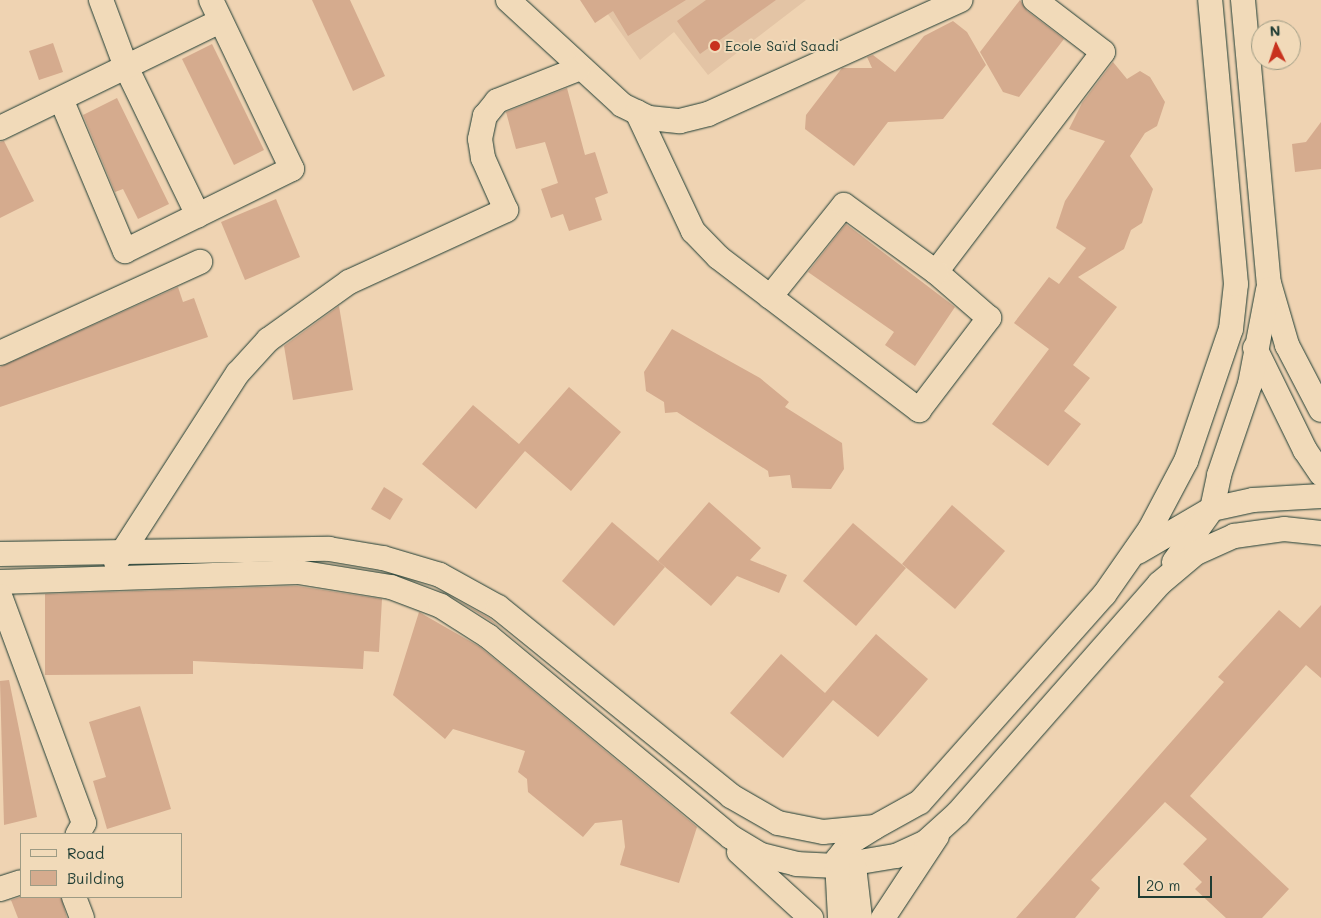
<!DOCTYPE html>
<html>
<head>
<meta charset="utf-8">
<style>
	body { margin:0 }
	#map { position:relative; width:1321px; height:918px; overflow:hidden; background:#efd3b2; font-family:Mali,sans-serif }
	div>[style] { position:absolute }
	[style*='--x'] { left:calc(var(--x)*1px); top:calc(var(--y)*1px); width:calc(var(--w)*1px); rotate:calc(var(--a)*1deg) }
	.built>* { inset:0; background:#e3c4a5 }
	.building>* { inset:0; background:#d5ab8e }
	.roads { filter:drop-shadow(0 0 1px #1f3d34) drop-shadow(0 0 1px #1f3d34) }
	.minor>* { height:24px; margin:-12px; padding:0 12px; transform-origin:12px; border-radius:12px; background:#f1dab9 }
	.dots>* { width:14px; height:14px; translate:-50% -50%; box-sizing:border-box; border:2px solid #f1dab9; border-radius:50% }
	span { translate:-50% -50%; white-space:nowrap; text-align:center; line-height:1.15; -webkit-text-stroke:4px #f1dab9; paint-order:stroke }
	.poi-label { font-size:14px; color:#1f3d34 }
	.left { translate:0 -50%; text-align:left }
	.legend { position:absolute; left:20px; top:833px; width:162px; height:65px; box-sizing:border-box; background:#f1dab9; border:1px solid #9d9b84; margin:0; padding:6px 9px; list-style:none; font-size:15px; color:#1f3d34 }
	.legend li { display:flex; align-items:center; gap:10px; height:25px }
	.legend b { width:25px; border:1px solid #9d9b84 }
	.north { position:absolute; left:1251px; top:20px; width:50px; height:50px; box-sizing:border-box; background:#f1dab9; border:1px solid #9d9b84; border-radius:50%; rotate:356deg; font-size:14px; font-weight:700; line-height:20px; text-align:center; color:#1f3d34 }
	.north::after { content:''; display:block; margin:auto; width:18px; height:22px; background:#c8321e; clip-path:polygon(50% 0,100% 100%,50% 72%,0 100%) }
	.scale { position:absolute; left:1138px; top:876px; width:74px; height:22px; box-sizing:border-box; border:2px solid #1f3d34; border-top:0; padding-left:6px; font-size:15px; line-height:18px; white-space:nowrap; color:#1f3d34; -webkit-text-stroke:4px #f1dab9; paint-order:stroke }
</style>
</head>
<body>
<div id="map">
	<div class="built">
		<i style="clip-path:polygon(598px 0,806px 0,708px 75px,674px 32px,640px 60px)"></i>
	</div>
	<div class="building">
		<i style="clip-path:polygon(312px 0,350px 0,385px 76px,353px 91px)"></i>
		<i style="clip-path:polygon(580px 0,686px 0,628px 36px,613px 11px,595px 23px)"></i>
		<i style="clip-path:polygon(706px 0,776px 0,700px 54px,677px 21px)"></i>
		<i style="clip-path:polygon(1020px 0,1027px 11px,1064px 39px,1019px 97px,1003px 92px,980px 52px)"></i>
		<i style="clip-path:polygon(953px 21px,967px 32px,986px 65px,943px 119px,888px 122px,854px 166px,805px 129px,806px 115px,842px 68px,872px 68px,867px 57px,873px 55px,895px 72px,924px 36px)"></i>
		<i style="clip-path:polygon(53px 43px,63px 72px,39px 80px,29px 51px)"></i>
		<i style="clip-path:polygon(212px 44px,264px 150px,234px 165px,182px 59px)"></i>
		<i style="clip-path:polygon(1113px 62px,1127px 79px,1140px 71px,1150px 77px,1165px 102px,1157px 126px,1145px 133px,1130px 156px,1153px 189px,1142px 223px,1131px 230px,1124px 249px,1078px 277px,1117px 307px,1073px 365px,1090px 378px,1064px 411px,1081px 424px,1048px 466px,992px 424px,1049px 349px,1014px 323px,1049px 277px,1059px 284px,1086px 248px,1056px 228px,1065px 201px,1105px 141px,1069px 129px,1082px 103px)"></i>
		<i style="clip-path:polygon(567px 88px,585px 155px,595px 152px,608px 193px,595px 198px,602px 220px,569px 231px,563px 214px,551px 218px,541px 189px,558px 183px,545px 142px,516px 149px,506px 112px)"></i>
		<i style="clip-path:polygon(117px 98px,169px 204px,138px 219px,123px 189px,115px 192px,83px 115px)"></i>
		<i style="clip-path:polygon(1321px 122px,1321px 169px,1295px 172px,1292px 144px,1306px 142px)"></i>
		<i style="clip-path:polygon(4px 141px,34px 201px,0 218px,0 142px)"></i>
		<i style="clip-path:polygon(276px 199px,300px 257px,245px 280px,221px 222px)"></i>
		<i style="clip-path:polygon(846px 224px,955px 307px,915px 366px,885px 345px,894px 332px,808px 272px)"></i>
		<i style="clip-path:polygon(178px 287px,183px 302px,194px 298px,208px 337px,0 407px,0 367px)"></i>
		<i style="clip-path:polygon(339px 306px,353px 390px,293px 400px,284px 346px)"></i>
		<i style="clip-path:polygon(672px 329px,760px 378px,789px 402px,785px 407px,842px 443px,844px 469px,831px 489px,792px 488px,790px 475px,769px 477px,768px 471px,677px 412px,665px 413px,664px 402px,646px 391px,644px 372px)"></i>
		<i style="clip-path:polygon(569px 387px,621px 432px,571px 491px,525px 451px,476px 509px,422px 464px,473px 405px,519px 444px)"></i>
		<i style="clip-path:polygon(384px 487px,403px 499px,390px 520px,371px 509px)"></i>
		<i style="clip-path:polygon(709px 502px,761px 548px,750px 560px,787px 575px,779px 593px,737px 576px,711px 606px,658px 561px)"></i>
		<i style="clip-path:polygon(952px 505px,1005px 551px,955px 609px,902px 564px)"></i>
		<i style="clip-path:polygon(612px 522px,665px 567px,614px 626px,562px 581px)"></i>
		<i style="clip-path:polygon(853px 523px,906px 568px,856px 626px,803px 581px)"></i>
		<i style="clip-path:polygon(297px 586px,382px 599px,379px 652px,364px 651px,363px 669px,193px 661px,193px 674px,45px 675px,45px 594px)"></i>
		<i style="clip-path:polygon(459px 601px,489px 618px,697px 791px,497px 625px)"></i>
		<i style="clip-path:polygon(1321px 605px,1321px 678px,1306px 665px,1190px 796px,1289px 889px,1262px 918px,1226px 918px,1195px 889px,1202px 882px,1183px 864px,1207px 839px,1165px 802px,1091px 880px,1100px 888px,1075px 918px,1016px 918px,1224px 682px,1218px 677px,1279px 610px,1300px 628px)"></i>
		<i style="clip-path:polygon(419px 612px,480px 647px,697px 827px,679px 883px,620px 865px,625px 847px,622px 820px,595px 823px,583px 837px,528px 792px,527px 779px,518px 772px,525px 751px,453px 729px,445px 739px,393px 695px)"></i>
		<i style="clip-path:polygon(876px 634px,928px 679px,878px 737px,833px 700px,783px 758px,730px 713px,781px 654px,825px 693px)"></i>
		<i style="clip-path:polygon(9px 680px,37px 817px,4px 825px,0 681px)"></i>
		<i style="clip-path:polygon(140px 706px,171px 809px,107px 829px,93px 781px,106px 777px,89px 722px)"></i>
		<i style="clip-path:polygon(20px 897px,61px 897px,67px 918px,18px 918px,11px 900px)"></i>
	</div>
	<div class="roads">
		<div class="minor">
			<i style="--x:101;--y:0;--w:72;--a:69.5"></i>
			<i style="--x:126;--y:67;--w:165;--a:64.1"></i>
			<i style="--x:508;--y:0;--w:155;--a:42.6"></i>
			<i style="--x:622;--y:105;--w:30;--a:26"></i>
			<i style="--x:649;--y:118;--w:31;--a:6"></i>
			<i style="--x:680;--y:121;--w:29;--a:-14"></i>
			<i style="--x:708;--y:114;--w:277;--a:-24.3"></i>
			<i style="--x:1243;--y:0;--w:284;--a:84.8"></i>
			<i style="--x:1269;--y:283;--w:65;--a:73.8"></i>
			<i style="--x:1287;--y:345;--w:73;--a:62.4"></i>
			<i style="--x:61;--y:99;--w:165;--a:67.2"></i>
			<i style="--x:125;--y:251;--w:186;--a:-26.2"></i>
			<i style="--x:292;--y:169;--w:187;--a:-115.6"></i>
			<i style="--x:637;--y:112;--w:132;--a:64.8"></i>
			<i style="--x:693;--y:231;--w:36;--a:46"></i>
			<i style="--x:718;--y:257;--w:253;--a:37.3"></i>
			<i style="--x:919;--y:410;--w:116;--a:-52.7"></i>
			<i style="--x:989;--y:318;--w:70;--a:-139"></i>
			<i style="--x:936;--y:272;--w:276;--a:-52.8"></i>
			<i style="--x:1103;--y:52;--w:86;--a:-142.6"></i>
			<i style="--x:0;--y:128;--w:245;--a:-25.9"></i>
			<i style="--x:770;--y:297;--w:118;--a:-51.2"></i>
			<i style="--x:844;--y:205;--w:114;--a:36.1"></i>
			<i style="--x:1255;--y:348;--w:114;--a:63.9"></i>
			<i style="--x:1305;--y:450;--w:29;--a:56"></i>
			<i style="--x:0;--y:353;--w:220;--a:-24.5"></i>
			<i style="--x:1138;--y:552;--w:86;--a:-30.2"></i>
			<i style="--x:1212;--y:509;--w:42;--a:-12.4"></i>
			<i style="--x:1253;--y:500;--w:68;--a:-3.4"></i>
			<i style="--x:0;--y:554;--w:329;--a:-0.9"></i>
			<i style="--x:329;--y:549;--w:55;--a:9.5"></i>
			<i style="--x:383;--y:558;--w:59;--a:16.6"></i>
			<i style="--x:440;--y:575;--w:66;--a:28.9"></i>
			<i style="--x:498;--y:607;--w:300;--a:39"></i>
			<i style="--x:731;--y:796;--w:54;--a:29.9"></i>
			<i style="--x:778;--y:823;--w:46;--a:11.3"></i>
			<i style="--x:823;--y:832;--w:52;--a:-5.5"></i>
			<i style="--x:875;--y:827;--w:51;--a:-29.1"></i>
			<i style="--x:920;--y:802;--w:277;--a:-48.4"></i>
			<i style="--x:1104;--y:595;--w:80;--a:-55.1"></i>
			<i style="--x:1150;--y:529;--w:77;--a:-62.1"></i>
			<i style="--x:1186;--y:461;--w:139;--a:-71.2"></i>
			<i style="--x:1231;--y:329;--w:45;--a:-83.7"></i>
			<i style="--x:1236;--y:284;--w:285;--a:-95.2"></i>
			<i style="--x:116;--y:562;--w:225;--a:-57.2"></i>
			<i style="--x:238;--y:373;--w:45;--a:-47.7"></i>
			<i style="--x:268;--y:340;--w:100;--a:-35.6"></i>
			<i style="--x:349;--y:282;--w:173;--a:-24.6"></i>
			<i style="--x:506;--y:210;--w:57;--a:-113.9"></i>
			<i style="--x:483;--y:158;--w:19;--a:-99"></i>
			<i style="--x:480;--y:139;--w:24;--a:-78"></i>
			<i style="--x:485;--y:116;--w:19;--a:-51"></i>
			<i style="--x:497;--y:101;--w:87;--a:-21.6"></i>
			<i style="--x:1174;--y:562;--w:65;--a:-54.4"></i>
			<i style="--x:1212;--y:509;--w:35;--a:-78"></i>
			<i style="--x:1219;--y:475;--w:96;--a:-71.2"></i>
			<i style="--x:1250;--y:384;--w:96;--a:-79.2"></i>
			<i style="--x:0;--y:582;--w:298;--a:-1.9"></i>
			<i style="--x:298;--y:572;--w:94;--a:9.2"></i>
			<i style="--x:391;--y:587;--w:53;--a:20.8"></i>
			<i style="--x:441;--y:606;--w:56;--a:32.6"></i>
			<i style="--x:488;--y:636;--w:315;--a:39.6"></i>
			<i style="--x:731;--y:837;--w:35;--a:31"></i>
			<i style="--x:761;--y:855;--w:36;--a:14"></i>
			<i style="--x:796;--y:864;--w:40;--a:2.9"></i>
			<i style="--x:836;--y:866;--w:61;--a:-9.5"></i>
			<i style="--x:896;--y:856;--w:33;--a:-25"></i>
			<i style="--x:926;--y:842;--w:43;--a:-42.2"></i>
			<i style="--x:958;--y:813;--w:305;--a:-48.7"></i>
			<i style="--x:1159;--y:584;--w:48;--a:-40"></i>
			<i style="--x:1196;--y:553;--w:42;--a:-24.1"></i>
			<i style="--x:1234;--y:536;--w:50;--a:-8"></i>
			<i style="--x:1284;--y:529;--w:37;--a:6"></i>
			<i style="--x:0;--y:596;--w:242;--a:69.7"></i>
			<i style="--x:84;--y:823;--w:13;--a:119"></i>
			<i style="--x:739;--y:852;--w:98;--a:42.5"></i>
			<i style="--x:847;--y:852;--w:16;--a:63"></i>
			<i style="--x:854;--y:866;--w:52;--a:83.4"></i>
			<i style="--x:0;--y:889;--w:22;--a:-18"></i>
			<i style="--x:74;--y:897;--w:22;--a:69"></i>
			<i style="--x:840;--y:918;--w:58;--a:-93"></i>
			<i style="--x:837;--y:860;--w:23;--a:-52"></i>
			<i style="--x:851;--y:842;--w:26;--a:-32"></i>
			<i style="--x:883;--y:918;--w:98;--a:-56.6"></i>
		</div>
	</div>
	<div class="dots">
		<i style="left:715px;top:46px;background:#c8321e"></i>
	</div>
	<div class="poi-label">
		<span class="left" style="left:725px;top:46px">Ecole Saïd Saadi</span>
	</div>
	<ul class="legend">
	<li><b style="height:6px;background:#f1dab9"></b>Road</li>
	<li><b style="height:14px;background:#d5ab8e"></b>Building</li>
	</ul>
	<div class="north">N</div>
	<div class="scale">20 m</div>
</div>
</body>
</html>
